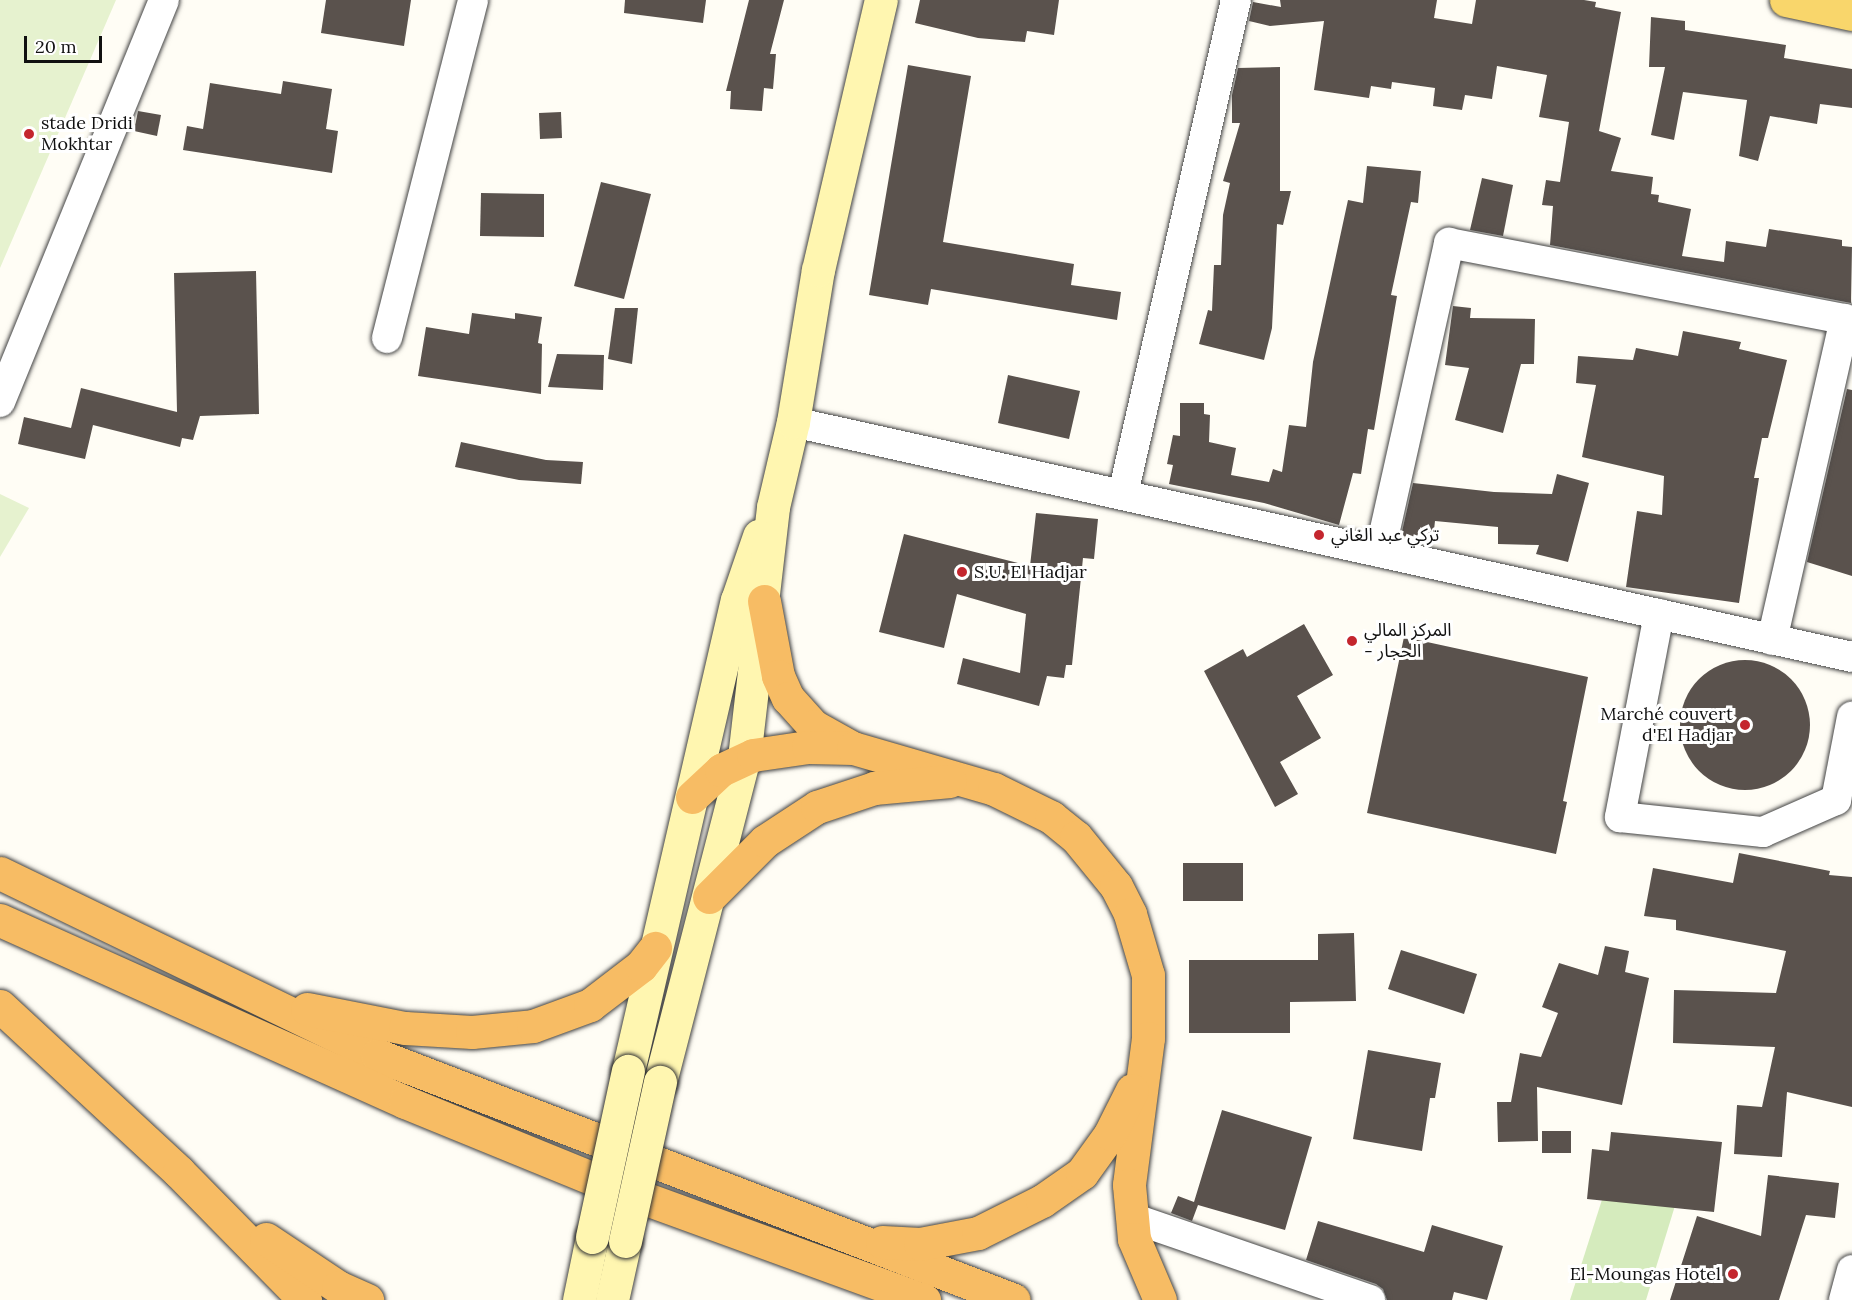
<!DOCTYPE html>
<html>
<head>
<meta charset="utf-8">
<style>
	body { margin:0 }
	#map { position:relative; width:1852px; height:1300px; overflow:hidden; background:#fffdf5; font-family:Lora,"Noto Sans Arabic",serif }
	div>[style] { position:absolute }
	[style*='--x'] { left:calc(var(--x)*1px); top:calc(var(--y)*1px); width:calc(var(--w)*1px); rotate:calc(var(--a)*1deg) }
	.green>* { inset:0; background:#d5ebbd }
	.pitch>* { inset:0; background:#e6f2cf }
	.building>* { inset:0; background:#5a524d }
	.round { border-radius:50% }
	.roads { filter:drop-shadow(0 0 2px #444) drop-shadow(0 0 2px #444) }
	.minor>* { height:30px; margin:-15px; padding:0 15px; transform-origin:15px; border-radius:15px; background:#fff }
	.secondary>* { height:33px; margin:-16.5px; padding:0 16.5px; transform-origin:16.5px; border-radius:16.5px; background:#fff6b0 }
	.primary>* { height:33px; margin:-16.5px; padding:0 16.5px; transform-origin:16.5px; border-radius:16.5px; background:#f9d66b }
	.trunk>* { height:33px; margin:-16.5px; padding:0 16.5px; transform-origin:16.5px; border-radius:16.5px; background:#f7bc64 }
	.bridges { filter:drop-shadow(0 0 2px #333) drop-shadow(0 0 2px #333) }
	.secondary-bridge>* { height:33px; margin:-16.5px; padding:0 16.5px; transform-origin:16.5px; border-radius:16.5px; background:#fff6b0 }
	.dots>* { width:16px; height:16px; translate:-50% -50%; box-sizing:border-box; border:3px solid #fff; border-radius:50% }
	span { translate:-50% -50%; white-space:nowrap; text-align:center; line-height:1.15; -webkit-text-stroke:6px #fff; paint-order:stroke }
	.poi-label { font-size:18px; color:#111 }
	.left { translate:0 -50%; text-align:left }
	.right { translate:-100% -50%; text-align:right }
	.scale { position:absolute; left:24px; top:36px; width:78px; height:27px; box-sizing:border-box; border:3px solid #111; border-top:0; padding-left:8px; font-size:18px; line-height:21px; white-space:nowrap; color:#111; -webkit-text-stroke:4px #fff; paint-order:stroke }
</style>
</head>
<body>
<div id="map">
	<div class="green">
		<i style="clip-path:polygon(1614px 1162px,1682px 1183px,1646px 1300px,1570px 1300px)"></i>
	</div>
	<div class="pitch">
		<i style="clip-path:polygon(0 0,116px 0,0 268px)"></i>
		<i style="clip-path:polygon(0 494px,29px 508px,0 557px)"></i>
	</div>
	<div class="building">
		<i style="clip-path:polygon(326px 0,411px 0,404px 46px,321px 33px)"></i>
		<i style="clip-path:polygon(625px 0,706px 0,703px 23px,624px 13px)"></i>
		<i style="clip-path:polygon(749px 0,784px 0,770px 54px,776px 54px,773px 89px,764px 88px,762px 111px,730px 109px,731px 91px,726px 91px)"></i>
		<i style="clip-path:polygon(920px 0,1059px 0,1054px 35px,1027px 31px,1025px 42px,978px 38px,915px 23px)"></i>
		<i style="clip-path:polygon(1280px 0,1437px 0,1434px 18px,1472px 24px,1476px 0,1584px 0,1596px 2px,1595px 7px,1621px 12px,1599px 131px,1621px 138px,1611px 171px,1653px 177px,1651px 194px,1659px 195px,1658px 202px,1691px 209px,1682px 256px,1724px 262px,1726px 241px,1766px 247px,1769px 229px,1842px 240px,1842px 246px,1852px 247px,1851px 303px,1550px 245px,1553px 206px,1542px 205px,1546px 180px,1560px 182px,1569px 122px,1539px 117px,1547px 75px,1497px 66px,1492px 99px,1465px 95px,1462px 110px,1433px 106px,1435px 88px,1392px 82px,1391px 89px,1371px 86px,1369px 98px,1314px 90px,1324px 21px,1270px 26px,1249px 21px,1253px 2px,1281px 7px)"></i>
		<i style="clip-path:polygon(1651px 17px,1685px 21px,1685px 30px,1786px 45px,1784px 58px,1852px 69px,1852px 108px,1820px 104px,1817px 124px,1770px 116px,1758px 161px,1739px 156px,1747px 100px,1683px 92px,1674px 140px,1651px 135px,1665px 67px,1649px 67px)"></i>
		<i style="clip-path:polygon(908px 65px,971px 76px,943px 242px,1074px 264px,1071px 285px,1121px 292px,1117px 320px,931px 289px,928px 305px,869px 295px)"></i>
		<i style="clip-path:polygon(1280px 67px,1280px 191px,1291px 191px,1283px 225px,1277px 224px,1272px 328px,1264px 360px,1199px 344px,1208px 310px,1212px 311px,1214px 265px,1221px 265px,1223px 215px,1230px 183px,1223px 181px,1240px 123px,1232px 123px,1232px 95px,1238px 68px)"></i>
		<i style="clip-path:polygon(283px 81px,332px 89px,326px 129px,338px 131px,332px 173px,183px 150px,187px 126px,203px 129px,210px 83px,281px 94px)"></i>
		<i style="clip-path:polygon(138px 111px,161px 115px,157px 136px,134px 131px)"></i>
		<i style="clip-path:polygon(561px 112px,562px 138px,540px 139px,539px 113px)"></i>
		<i style="clip-path:polygon(1367px 166px,1421px 171px,1418px 203px,1411px 202px,1391px 295px,1397px 296px,1374px 430px,1368px 429px,1361px 474px,1353px 473px,1339px 525px,1264px 503px,1169px 484px,1173px 465px,1167px 464px,1173px 435px,1180px 436px,1180px 403px,1204px 403px,1204px 414px,1210px 415px,1209px 442px,1236px 448px,1231px 475px,1269px 482px,1273px 469px,1282px 472px,1289px 425px,1306px 427px,1313px 362px,1348px 200px,1363px 203px)"></i>
		<i style="clip-path:polygon(1482px 178px,1513px 185px,1503px 236px,1470px 230px)"></i>
		<i style="clip-path:polygon(601px 182px,651px 194px,624px 299px,574px 286px)"></i>
		<i style="clip-path:polygon(481px 193px,544px 194px,544px 237px,480px 236px)"></i>
		<i style="clip-path:polygon(256px 271px,259px 414px,200px 416px,193px 440px,182px 438px,180px 447px,93px 425px,85px 459px,18px 444px,24px 417px,71px 428px,81px 388px,177px 412px,174px 273px)"></i>
		<i style="clip-path:polygon(1453px 306px,1471px 308px,1470px 318px,1535px 319px,1534px 364px,1521px 364px,1503px 433px,1455px 420px,1469px 368px,1445px 365px)"></i>
		<i style="clip-path:polygon(615px 308px,638px 308px,632px 364px,608px 359px)"></i>
		<i style="clip-path:polygon(472px 313px,515px 319px,515px 313px,542px 317px,538px 343px,542px 344px,541px 394px,418px 376px,426px 327px,469px 334px)"></i>
		<i style="clip-path:polygon(1683px 331px,1741px 342px,1739px 349px,1787px 360px,1768px 438px,1762px 438px,1754px 478px,1759px 478px,1739px 603px,1626px 587px,1637px 511px,1662px 515px,1664px 476px,1582px 457px,1596px 385px,1576px 383px,1578px 356px,1633px 360px,1636px 348px,1678px 356px)"></i>
		<i style="clip-path:polygon(557px 354px,604px 355px,603px 390px,548px 387px)"></i>
		<i style="clip-path:polygon(1008px 375px,1080px 391px,1069px 439px,998px 423px)"></i>
		<i style="clip-path:polygon(1847px 389px,1852px 390px,1852px 576px,1807px 562px)"></i>
		<i style="clip-path:polygon(461px 442px,546px 460px,583px 462px,581px 484px,519px 480px,455px 467px)"></i>
		<i style="clip-path:polygon(1557px 474px,1589px 483px,1568px 562px,1536px 554px,1539px 545px,1498px 544px,1498px 527px,1435px 521px,1433px 539px,1401px 536px,1413px 483px,1494px 492px,1552px 494px)"></i>
		<i style="clip-path:polygon(1036px 513px,1098px 519px,1094px 559px,1083px 558px,1072px 665px,1066px 665px,1064px 678px,1047px 676px,1039px 706px,957px 684px,963px 658px,1020px 673px,1026px 614px,957px 594px,944px 648px,879px 632px,904px 534px,1030px 566px)"></i>
		<i style="clip-path:polygon(1304px 624px,1333px 675px,1297px 696px,1321px 738px,1280px 762px,1298px 794px,1275px 807px,1204px 671px,1243px 649px,1247px 657px)"></i>
		<i style="clip-path:polygon(1404px 637px,1588px 677px,1563px 801px,1567px 802px,1556px 854px,1367px 813px)"></i>
		<i class="round" style="left:1680px;top:660px;width:130px;height:130px"></i>
		<i style="clip-path:polygon(1739px 853px,1830px 871px,1829px 875px,1852px 877px,1852px 1107px,1787px 1092px,1782px 1157px,1734px 1154px,1737px 1105px,1762px 1107px,1775px 1047px,1673px 1043px,1674px 990px,1776px 993px,1786px 951px,1676px 930px,1676px 920px,1644px 916px,1653px 868px,1733px 883px)"></i>
		<i style="clip-path:polygon(1183px 863px,1243px 863px,1243px 901px,1183px 901px)"></i>
		<i style="clip-path:polygon(1354px 933px,1356px 1001px,1290px 1002px,1290px 1033px,1189px 1033px,1189px 960px,1318px 960px,1318px 934px)"></i>
		<i style="clip-path:polygon(1605px 946px,1629px 951px,1625px 972px,1649px 978px,1622px 1105px,1537px 1087px,1538px 1141px,1498px 1142px,1497px 1102px,1511px 1102px,1520px 1053px,1541px 1057px,1558px 1013px,1542px 1007px,1559px 963px,1598px 975px)"></i>
		<i style="clip-path:polygon(1401px 950px,1477px 974px,1464px 1014px,1388px 989px)"></i>
		<i style="clip-path:polygon(1368px 1050px,1441px 1063px,1435px 1098px,1430px 1098px,1422px 1151px,1353px 1139px)"></i>
		<i style="clip-path:polygon(1222px 1110px,1312px 1137px,1285px 1230px,1198px 1205px,1192px 1221px,1171px 1213px,1178px 1196px,1194px 1202px)"></i>
		<i style="clip-path:polygon(1542px 1131px,1571px 1131px,1571px 1153px,1542px 1153px)"></i>
		<i style="clip-path:polygon(1611px 1132px,1722px 1142px,1714px 1212px,1587px 1199px,1592px 1149px,1609px 1151px)"></i>
		<i style="clip-path:polygon(1768px 1175px,1839px 1183px,1835px 1218px,1806px 1215px,1779px 1300px,1670px 1300px,1697px 1216px,1761px 1236px)"></i>
		<i style="clip-path:polygon(1318px 1221px,1424px 1252px,1432px 1225px,1503px 1246px,1487px 1300px,1454px 1292px,1452px 1300px,1387px 1300px,1383px 1289px,1376px 1284px,1306px 1260px)"></i>
	</div>
	<div class="roads">
		<div class="minor">
			<i style="--x:387;--y:338;--w:349;--a:-75.7"></i>
			<i style="--x:0;--y:402;--w:434;--a:-67.8"></i>
			<i style="--x:793;--y:422;--w:1085;--a:12.51"></i>
			<i style="--x:1123;--y:494;--w:507;--a:-77.12"></i>
			<i style="--x:1380;--y:552;--w:317;--a:-77.4"></i>
			<i style="--x:1449;--y:243;--w:403;--a:10.9"></i>
			<i style="--x:1845;--y:319;--w:329;--a:102.8"></i>
			<i style="--x:1659;--y:614;--w:207;--a:100.9"></i>
			<i style="--x:1620;--y:817;--w:144;--a:6"></i>
			<i style="--x:1763;--y:832;--w:80;--a:-23.7"></i>
			<i style="--x:1836;--y:800;--w:85;--a:-79.1"></i>
			<i style="--x:1132;--y:1218;--w:252;--a:19"></i>
			<i style="--x:1844;--y:1300;--w:31;--a:-75"></i>
		</div>
		<div class="secondary">
			<i style="--x:628;--y:1071;--w:483;--a:-77"></i>
			<i style="--x:737;--y:600;--w:68;--a:-71"></i>
			<i style="--x:660;--y:1082;--w:335;--a:-75.5"></i>
			<i style="--x:744;--y:758;--w:253;--a:-83.4"></i>
			<i style="--x:773;--y:507;--w:87;--a:-76.8"></i>
			<i style="--x:793;--y:422;--w:154;--a:-80.7"></i>
			<i style="--x:818;--y:270;--w:277;--a:-76.9"></i>
			<i style="--x:579;--y:1300;--w:64;--a:-78.3"></i>
			<i style="--x:612;--y:1300;--w:60;--a:-77.6"></i>
		</div>
		<div class="primary">
			<i style="--x:1786;--y:0;--w:67;--a:12"></i>
		</div>
		<div class="trunk">
			<i style="--x:764;--y:601;--w:76;--a:79.4"></i>
			<i style="--x:778;--y:676;--w:24;--a:66"></i>
			<i style="--x:788;--y:698;--w:38;--a:48"></i>
			<i style="--x:813;--y:726;--w:41;--a:29.1"></i>
			<i style="--x:692;--y:797;--w:40;--a:-43"></i>
			<i style="--x:721;--y:770;--w:35;--a:-25"></i>
			<i style="--x:753;--y:755;--w:56;--a:-8.3"></i>
			<i style="--x:808;--y:747;--w:45;--a:1.3"></i>
			<i style="--x:853;--y:748;--w:147;--a:16.2"></i>
			<i style="--x:994;--y:789;--w:64;--a:26.2"></i>
			<i style="--x:1051;--y:817;--w:32;--a:39"></i>
			<i style="--x:1076;--y:837;--w:63;--a:50.8"></i>
			<i style="--x:1116;--y:886;--w:31;--a:63"></i>
			<i style="--x:1130;--y:914;--w:64;--a:73.6"></i>
			<i style="--x:1148;--y:975;--w:63;--a:90"></i>
			<i style="--x:1148;--y:1038;--w:148;--a:97.4"></i>
			<i style="--x:1129;--y:1185;--w:54;--a:84.7"></i>
			<i style="--x:1134;--y:1239;--w:66;--a:66.9"></i>
			<i style="--x:0;--y:873;--w:419;--a:25.8"></i>
			<i style="--x:377;--y:1055;--w:682;--a:21.04"></i>
			<i style="--x:709;--y:897;--w:79;--a:-45"></i>
			<i style="--x:765;--y:841;--w:62;--a:-33.2"></i>
			<i style="--x:817;--y:807;--w:60;--a:-18.4"></i>
			<i style="--x:874;--y:788;--w:76;--a:-5.3"></i>
			<i style="--x:0;--y:920;--w:444;--a:24.2"></i>
			<i style="--x:405;--y:1102;--w:228;--a:22.2"></i>
			<i style="--x:616;--y:1188;--w:328;--a:20"></i>
			<i style="--x:0;--y:1006;--w:244;--a:42.8"></i>
			<i style="--x:179;--y:1172;--w:180;--a:45.5"></i>
			<i style="--x:307;--y:1009;--w:100;--a:11"></i>
			<i style="--x:405;--y:1028;--w:67;--a:3.4"></i>
			<i style="--x:472;--y:1032;--w:61;--a:-5.6"></i>
			<i style="--x:533;--y:1026;--w:61;--a:-20.2"></i>
			<i style="--x:590;--y:1005;--w:64;--a:-37.4"></i>
			<i style="--x:641;--y:966;--w:23;--a:-52"></i>
			<i style="--x:266;--y:1239;--w:87;--a:33.7"></i>
			<i style="--x:338;--y:1287;--w:32;--a:24"></i>
			<i style="--x:882;--y:1242;--w:38;--a:3"></i>
			<i style="--x:920;--y:1244;--w:59;--a:-10.7"></i>
			<i style="--x:978;--y:1233;--w:72;--a:-26.6"></i>
			<i style="--x:1042;--y:1201;--w:49;--a:-35"></i>
			<i style="--x:1082;--y:1173;--w:48;--a:-54.3"></i>
			<i style="--x:1110;--y:1134;--w:49;--a:-63.4"></i>
		</div>
	</div>
	<div class="bridges">
		<div class="secondary-bridge">
			<i style="--x:592;--y:1237;--w:170;--a:-77.8"></i>
			<i style="--x:625;--y:1241;--w:163;--a:-77.6"></i>
		</div>
	</div>
	<div class="dots">
		<i style="left:29px;top:134px;background:#c4262e"></i>
		<i style="left:1319px;top:535px;background:#c4262e"></i>
		<i style="left:962px;top:572px;background:#c4262e"></i>
		<i style="left:1352px;top:641px;background:#c4262e"></i>
		<i style="left:1745px;top:725px;background:#c4262e"></i>
		<i style="left:1733px;top:1274px;background:#c4262e"></i>
	</div>
	<div class="poi-label">
		<span class="left" style="left:41px;top:134px">stade Dridi<br>Mokhtar</span>
		<span class="left" style="left:1331px;top:535px">تركي عبد الغاني</span>
		<span class="left" style="left:974px;top:572px">S.U. El Hadjar</span>
		<span class="left" style="left:1364px;top:641px">المركز المالي<br>- الحجار</span>
		<span class="right" style="left:1733px;top:725px">Marché couvert<br>d'El Hadjar</span>
		<span class="right" style="left:1721px;top:1274px">El-Moungas Hotel</span>
	</div>
	<div class="scale">20 m</div>
</div>
</body>
</html>
